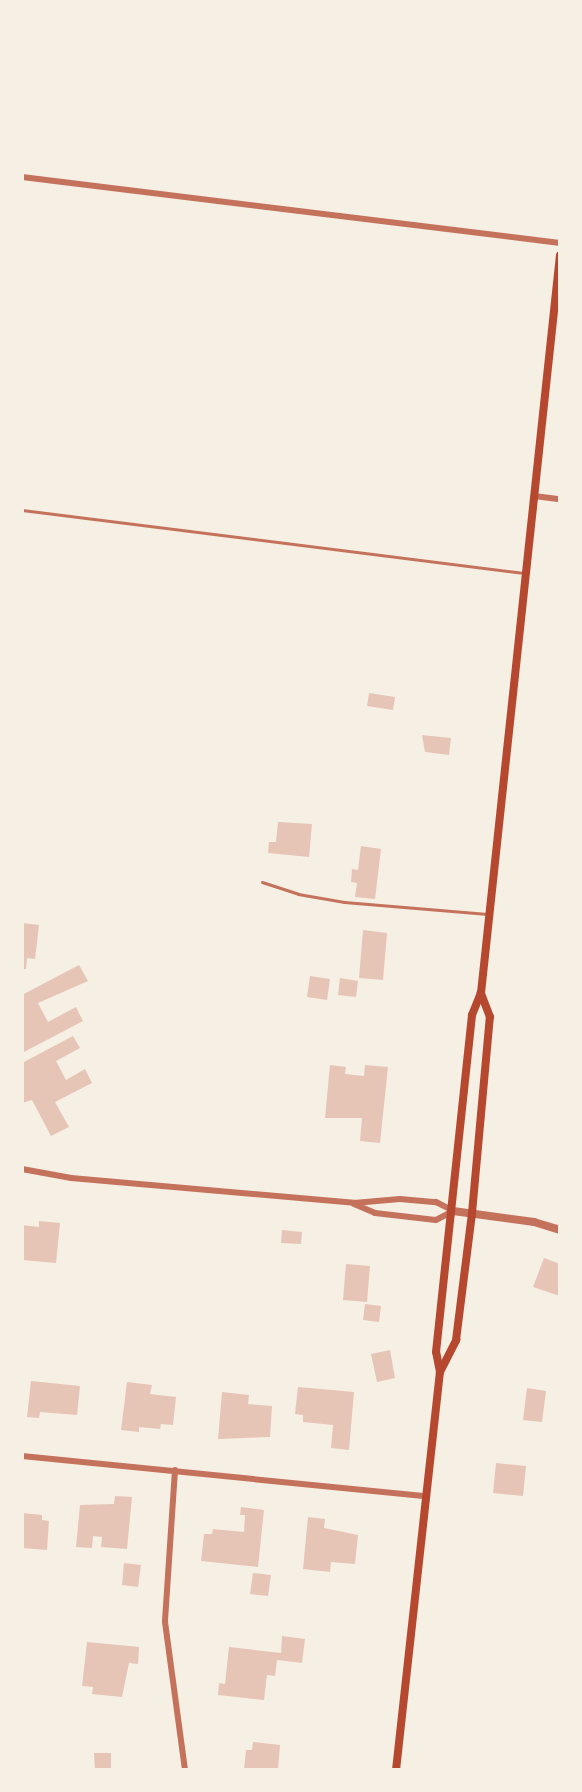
<!DOCTYPE html>
<html>
<head>
<meta charset="utf-8">
<style>
	body { margin:0 }
	#map { position:relative; width:582px; height:1792px; overflow:hidden; background:#f6efe4; font-family:"Alegreya Sans",sans-serif }
	div>[style] { position:absolute }
	[style*='--x'] { left:calc(var(--x)*1px); top:calc(var(--y)*1px); width:calc(var(--w)*1px); rotate:calc(var(--a)*1deg) }
	.building>* { inset:0; background:#e6c5b7 }
	.service>* { height:3px; margin:-1.5px; padding:0 1.5px; transform-origin:1.5px; border-radius:1.5px; background:#c5725c }
	.minor>* { height:6px; margin:-3px; padding:0 3px; transform-origin:3px; border-radius:3px; background:#c5725c }
	.tertiary>* { height:8px; margin:-4px; padding:0 4px; transform-origin:4px; border-radius:4px; background:#c5725c }
	.secondary>* { height:8px; margin:-4px; padding:0 4px; transform-origin:4px; border-radius:4px; background:#b5482f }
	span { translate:-50% -50%; white-space:nowrap; text-align:center; line-height:1.15; -webkit-text-stroke:5px #f6efe4; paint-order:stroke }
	.frame { position:absolute; inset:0; border:24px solid #f6efe4; pointer-events:none }
</style>
</head>
<body>
<div id="map">
	<div class="building">
		<i style="clip-path:polygon(369px 693px,395px 697px,393px 710px,367px 706px)"></i>
		<i style="clip-path:polygon(422px 735px,451px 738px,449px 755px,425px 752px)"></i>
		<i style="clip-path:polygon(278px 822px,312px 824px,309px 857px,268px 853px,269px 842px,276px 842px)"></i>
		<i style="clip-path:polygon(361px 846px,381px 849px,375px 899px,355px 897px,357px 883px,351px 882px,352px 869px,358px 870px)"></i>
		<i style="clip-path:polygon(22px 923px,39px 925px,35px 959px,27px 958px,26px 969px,22px 969px)"></i>
		<i style="clip-path:polygon(363px 930px,387px 933px,383px 980px,359px 978px)"></i>
		<i style="clip-path:polygon(79px 965px,88px 981px,38px 1003px,48px 1022px,76px 1007px,83px 1021px,22px 1053px,22px 995px)"></i>
		<i style="clip-path:polygon(310px 976px,330px 979px,327px 1000px,307px 997px)"></i>
		<i style="clip-path:polygon(340px 978px,358px 981px,356px 997px,338px 995px)"></i>
		<i style="clip-path:polygon(73px 1036px,80px 1048px,56px 1061px,66px 1080px,85px 1069px,92px 1083px,55px 1102px,69px 1127px,51px 1136px,32px 1100px,22px 1103px,22px 1063px)"></i>
		<i style="clip-path:polygon(330px 1065px,346px 1067px,345px 1074px,364px 1076px,365px 1065px,388px 1067px,380px 1143px,360px 1141px,362px 1118px,325px 1118px)"></i>
		<i style="clip-path:polygon(39px 1221px,60px 1223px,56px 1263px,22px 1260px,22px 1225px,39px 1227px)"></i>
		<i style="clip-path:polygon(282px 1230px,302px 1232px,301px 1244px,281px 1243px)"></i>
		<i style="clip-path:polygon(544px 1258px,560px 1264px,560px 1296px,533px 1287px)"></i>
		<i style="clip-path:polygon(346px 1264px,370px 1266px,367px 1302px,343px 1300px)"></i>
		<i style="clip-path:polygon(365px 1304px,381px 1306px,379px 1322px,363px 1320px)"></i>
		<i style="clip-path:polygon(390px 1350px,395px 1378px,377px 1382px,371px 1354px)"></i>
		<i style="clip-path:polygon(31px 1381px,80px 1386px,77px 1415px,40px 1412px,39px 1418px,27px 1417px)"></i>
		<i style="clip-path:polygon(127px 1382px,152px 1385px,150px 1394px,176px 1397px,173px 1425px,161px 1424px,160px 1429px,139px 1427px,139px 1432px,121px 1430px)"></i>
		<i style="clip-path:polygon(298px 1387px,354px 1392px,349px 1450px,331px 1448px,333px 1425px,303px 1422px,303px 1415px,295px 1414px)"></i>
		<i style="clip-path:polygon(527px 1388px,546px 1391px,542px 1422px,523px 1420px)"></i>
		<i style="clip-path:polygon(222px 1392px,249px 1395px,248px 1404px,272px 1406px,270px 1437px,218px 1439px)"></i>
		<i style="clip-path:polygon(496px 1463px,526px 1466px,523px 1496px,493px 1493px)"></i>
		<i style="clip-path:polygon(115px 1496px,132px 1497px,127px 1549px,101px 1547px,102px 1537px,93px 1536px,92px 1548px,76px 1547px,80px 1505px,114px 1504px)"></i>
		<i style="clip-path:polygon(241px 1507px,264px 1510px,258px 1567px,201px 1561px,204px 1534px,212px 1534px,213px 1529px,244px 1532px,245px 1515px,240px 1515px)"></i>
		<i style="clip-path:polygon(22px 1513px,42px 1515px,42px 1520px,49px 1521px,47px 1550px,22px 1548px)"></i>
		<i style="clip-path:polygon(308px 1517px,325px 1519px,324px 1528px,358px 1535px,355px 1564px,331px 1562px,330px 1572px,303px 1569px)"></i>
		<i style="clip-path:polygon(124px 1563px,141px 1565px,138px 1587px,122px 1585px)"></i>
		<i style="clip-path:polygon(253px 1573px,271px 1575px,268px 1596px,250px 1594px)"></i>
		<i style="clip-path:polygon(282px 1636px,305px 1639px,302px 1663px,277px 1660px,275px 1676px,267px 1675px,264px 1700px,218px 1695px,219px 1683px,225px 1684px,229px 1647px,281px 1653px)"></i>
		<i style="clip-path:polygon(87px 1642px,139px 1647px,138px 1664px,129px 1663px,122px 1697px,92px 1694px,93px 1687px,82px 1686px)"></i>
		<i style="clip-path:polygon(253px 1742px,280px 1745px,278px 1770px,244px 1770px,246px 1750px,252px 1750px)"></i>
		<i style="clip-path:polygon(94px 1753px,111px 1753px,111px 1770px,95px 1770px)"></i>
	</div>
	<div class="service">
		<i style="--x:22;--y:510;--w:506;--a:7.15"></i>
		<i style="--x:262;--y:882;--w:38;--a:18"></i>
		<i style="--x:298;--y:894;--w:47;--a:9.9"></i>
		<i style="--x:344;--y:902;--w:144;--a:4.8"></i>
	</div>
	<div class="minor">
		<i style="--x:22;--y:177;--w:542;--a:6.99"></i>
		<i style="--x:534;--y:496;--w:26;--a:7"></i>
		<i style="--x:22;--y:1169;--w:50;--a:10.4"></i>
		<i style="--x:71;--y:1178;--w:284;--a:5"></i>
		<i style="--x:354;--y:1203;--w:46;--a:-5"></i>
		<i style="--x:400;--y:1199;--w:36;--a:5"></i>
		<i style="--x:436;--y:1202;--w:18;--a:27"></i>
		<i style="--x:354;--y:1204;--w:23;--a:23"></i>
		<i style="--x:375;--y:1213;--w:61;--a:6.5"></i>
		<i style="--x:436;--y:1220;--w:19;--a:-28"></i>
		<i style="--x:22;--y:1456;--w:406;--a:5.7"></i>
		<i style="--x:175;--y:1470;--w:152;--a:93.8"></i>
		<i style="--x:165;--y:1622;--w:149;--a:82.3"></i>
	</div>
	<div class="tertiary">
		<i style="--x:453;--y:1211;--w:82;--a:7.7"></i>
		<i style="--x:534;--y:1222;--w:27;--a:17"></i>
	</div>
	<div class="secondary">
		<i style="--x:440;--y:1372;--w:36;--a:-63"></i>
		<i style="--x:456;--y:1340;--w:128;--a:-82.8"></i>
		<i style="--x:472;--y:1213;--w:197;--a:-84.8"></i>
		<i style="--x:490;--y:1017;--w:26;--a:-111"></i>
		<i style="--x:396;--y:1770;--w:400;--a:-83.7"></i>
		<i style="--x:440;--y:1372;--w:20;--a:-101"></i>
		<i style="--x:436;--y:1352;--w:339;--a:-83.9"></i>
		<i style="--x:472;--y:1015;--w:24;--a:-68"></i>
		<i style="--x:481;--y:993;--w:742;--a:-83.89"></i>
	</div>
	<div class="frame"></div>
</div>
</body>
</html>
